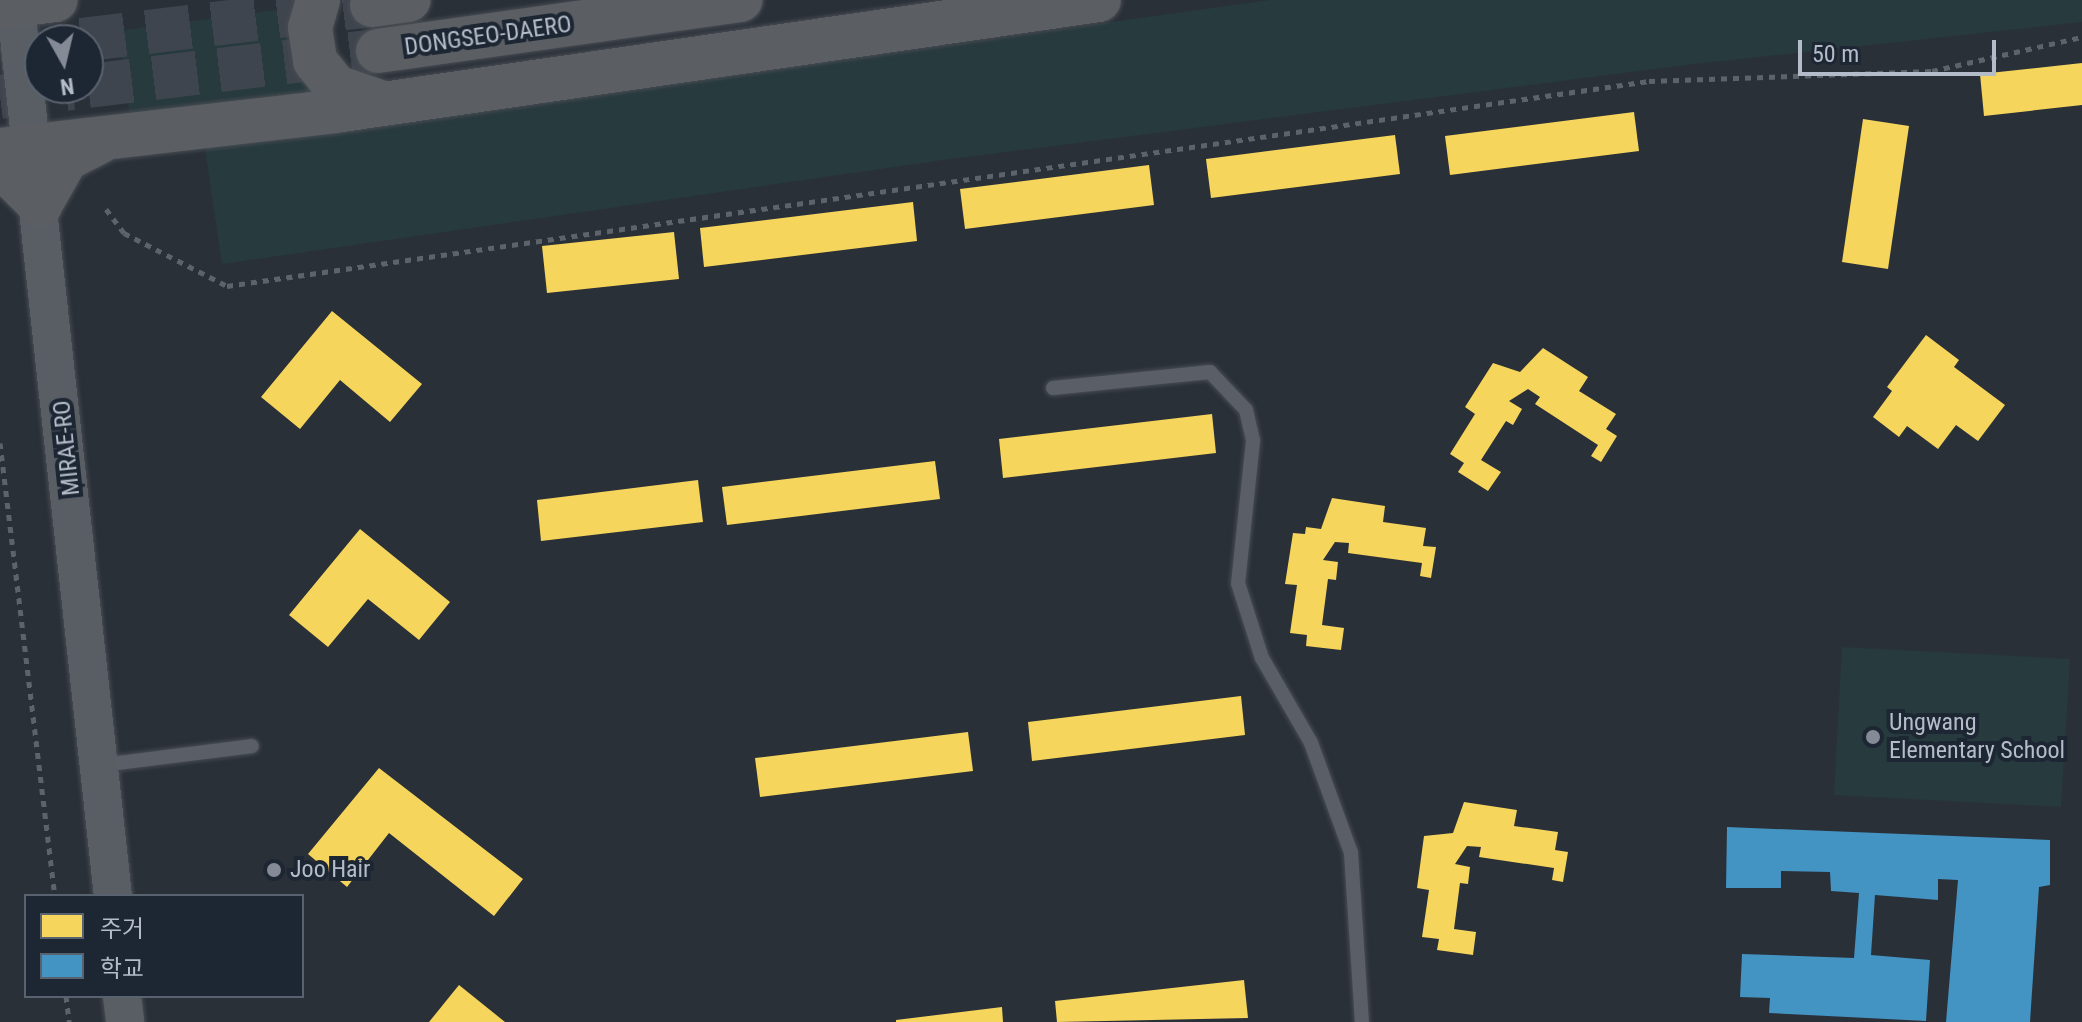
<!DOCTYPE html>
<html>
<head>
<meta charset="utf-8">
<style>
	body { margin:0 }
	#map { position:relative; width:2082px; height:1022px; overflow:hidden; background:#2a3038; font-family:"Roboto Condensed","Noto Sans KR",sans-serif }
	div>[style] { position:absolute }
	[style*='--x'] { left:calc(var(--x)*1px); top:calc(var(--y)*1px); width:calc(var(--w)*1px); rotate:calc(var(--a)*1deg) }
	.green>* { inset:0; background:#273a3e }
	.homes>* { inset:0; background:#f6d55c }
	.schools>* { inset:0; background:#4393c3 }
	.trunk-tunnel>* { height:44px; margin-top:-22px; transform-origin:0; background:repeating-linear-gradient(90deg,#3f454e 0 44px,transparent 0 66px) }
	.path>* { height:5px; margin-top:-2.5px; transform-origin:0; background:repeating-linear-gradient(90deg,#5d636a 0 6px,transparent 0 12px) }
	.roads { filter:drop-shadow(0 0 2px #484c53) drop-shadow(0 0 2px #484c53) }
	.service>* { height:14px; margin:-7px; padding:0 7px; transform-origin:7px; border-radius:7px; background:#5a5e66 }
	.secondary>* { height:38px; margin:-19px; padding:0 19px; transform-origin:19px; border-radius:19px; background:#595d64 }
	.trunk>* { height:44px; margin:-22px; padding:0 22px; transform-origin:22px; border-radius:22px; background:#5b5f64 }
	.dots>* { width:22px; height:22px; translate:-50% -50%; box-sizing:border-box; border:4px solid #1d2633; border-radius:50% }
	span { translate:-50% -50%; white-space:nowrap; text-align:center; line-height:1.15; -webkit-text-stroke:8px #1d2633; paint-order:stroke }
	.street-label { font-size:24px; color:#b4bcc9 }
	.poi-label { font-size:24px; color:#b4bcc9 }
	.left { translate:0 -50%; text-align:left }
	.legend { position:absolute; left:24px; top:894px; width:280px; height:104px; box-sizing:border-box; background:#1d2633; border:2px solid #59626f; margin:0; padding:10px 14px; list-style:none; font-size:24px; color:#b4bcc9 }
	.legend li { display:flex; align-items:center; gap:16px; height:40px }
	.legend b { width:40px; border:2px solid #59626f }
	.north { position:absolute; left:24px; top:24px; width:80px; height:80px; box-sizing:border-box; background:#1d2633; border:2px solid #59626f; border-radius:50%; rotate:172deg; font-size:22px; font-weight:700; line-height:32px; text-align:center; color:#b4bcc9 }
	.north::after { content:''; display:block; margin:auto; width:28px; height:36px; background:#848b96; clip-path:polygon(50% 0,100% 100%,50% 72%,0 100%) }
	.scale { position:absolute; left:1798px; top:40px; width:198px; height:36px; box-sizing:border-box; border:4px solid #b4bcc9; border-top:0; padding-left:10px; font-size:24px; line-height:28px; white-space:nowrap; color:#b4bcc9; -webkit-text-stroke:6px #1d2633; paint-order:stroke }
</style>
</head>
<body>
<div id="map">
	<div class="green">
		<i style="clip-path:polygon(1270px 0,2082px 0,2082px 22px,1694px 64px,943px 160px,222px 264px,205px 148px)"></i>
		<i style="clip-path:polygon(292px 8px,301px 70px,322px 98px,130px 117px,118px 31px)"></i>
		<i style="clip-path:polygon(1842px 647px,2070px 659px,2061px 807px,1834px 795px)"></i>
	</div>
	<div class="homes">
		<i style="clip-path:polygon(2082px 63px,2082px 105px,1984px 116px,1980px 74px)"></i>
		<i style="clip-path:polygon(1634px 112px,1639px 151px,1450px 175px,1445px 136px)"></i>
		<i style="clip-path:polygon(1863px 119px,1909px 126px,1888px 269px,1842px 262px)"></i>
		<i style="clip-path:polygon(1395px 135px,1400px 174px,1211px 198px,1206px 159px)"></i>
		<i style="clip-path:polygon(1149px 165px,1154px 205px,965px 229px,960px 189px)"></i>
		<i style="clip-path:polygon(913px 202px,917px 241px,704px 267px,700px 228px)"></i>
		<i style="clip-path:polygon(674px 232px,679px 279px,547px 293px,542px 246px)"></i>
		<i style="clip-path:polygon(332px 311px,422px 384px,390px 422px,340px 380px,300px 429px,261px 397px)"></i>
		<i style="clip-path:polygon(1926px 335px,1959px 360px,1954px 367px,2005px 405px,1978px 441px,1956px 425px,1938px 449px,1907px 426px,1899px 437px,1873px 417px,1892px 391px,1887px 387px)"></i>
		<i style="clip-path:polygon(1543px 348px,1588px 377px,1579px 391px,1616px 414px,1606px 429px,1617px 436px,1601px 462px,1591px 456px,1598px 445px,1535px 404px,1540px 397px,1528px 389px,1509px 401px,1522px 409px,1513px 425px,1506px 421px,1481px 460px,1501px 472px,1488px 491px,1458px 472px,1464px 463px,1450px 454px,1475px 414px,1465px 407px,1493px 363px,1520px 372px)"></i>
		<i style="clip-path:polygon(1212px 414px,1216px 453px,1003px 478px,999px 439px)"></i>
		<i style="clip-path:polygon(935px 461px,940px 499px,727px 525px,722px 487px)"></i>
		<i style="clip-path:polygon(698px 480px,703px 522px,541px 541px,537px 500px)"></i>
		<i style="clip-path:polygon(1332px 498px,1385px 506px,1383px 522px,1426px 528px,1423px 546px,1436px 547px,1431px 578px,1420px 576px,1422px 563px,1348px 553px,1349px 543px,1335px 542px,1323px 560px,1338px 562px,1336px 580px,1328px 579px,1322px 625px,1344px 628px,1341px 650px,1306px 646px,1307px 635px,1290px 633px,1297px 585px,1285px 584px,1293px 533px,1305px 534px,1306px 527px,1321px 529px)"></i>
		<i style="clip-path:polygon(360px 529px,450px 602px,419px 640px,368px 599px,328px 647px,289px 615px)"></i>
		<i style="clip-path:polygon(1241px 696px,1245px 735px,1032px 761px,1028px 722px)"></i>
		<i style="clip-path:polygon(968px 732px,973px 771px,760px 797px,755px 758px)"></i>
		<i style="clip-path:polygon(379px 768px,523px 879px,494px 916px,389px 833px,347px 887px,308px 854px)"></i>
		<i style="clip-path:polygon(1464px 802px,1517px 810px,1514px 826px,1558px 832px,1555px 850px,1568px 852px,1563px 882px,1552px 880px,1554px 868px,1479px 857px,1481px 847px,1467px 846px,1455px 864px,1470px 867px,1468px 884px,1460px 883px,1454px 929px,1476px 932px,1473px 955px,1437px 950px,1439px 939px,1422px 937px,1429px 890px,1417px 888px,1424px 836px,1453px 833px)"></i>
		<i style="clip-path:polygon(1244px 980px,1248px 1018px,1057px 1022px,1055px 1001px)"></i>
		<i style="clip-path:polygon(459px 985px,505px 1022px,429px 1022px)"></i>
		<i style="clip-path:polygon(1002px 1007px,1003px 1022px,896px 1022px,896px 1020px)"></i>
	</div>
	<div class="schools">
		<i style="clip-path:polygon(1727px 827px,2050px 840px,2050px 885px,2039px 887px,2030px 1022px,1946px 1022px,1958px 880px,1938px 879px,1938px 900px,1875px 895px,1871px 955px,1930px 960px,1926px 1021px,1769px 1013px,1770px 998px,1740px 997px,1742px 954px,1854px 958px,1859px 893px,1831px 891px,1830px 872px,1781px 871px,1781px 888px,1726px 888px)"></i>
	</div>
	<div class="trunk-tunnel">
		<i style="--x:81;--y:40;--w:293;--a:-6.9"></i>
		<i style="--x:0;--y:50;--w:40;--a:-7.1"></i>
		<i style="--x:88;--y:86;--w:292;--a:-6.9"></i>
		<i style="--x:0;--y:97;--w:73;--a:-7.1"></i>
	</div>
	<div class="path">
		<i style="--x:106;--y:209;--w:30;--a:53"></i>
		<i style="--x:124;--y:233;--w:116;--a:27.2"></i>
		<i style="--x:227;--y:286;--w:1437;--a:-8.2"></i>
		<i style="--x:1649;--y:81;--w:283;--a:-2"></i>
		<i style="--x:1932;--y:71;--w:154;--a:-12.8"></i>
		<i style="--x:0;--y:443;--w:456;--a:83.1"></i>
		<i style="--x:66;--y:996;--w:26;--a:83"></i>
	</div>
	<div class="roads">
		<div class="service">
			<i style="--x:1053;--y:388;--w:158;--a:-5.8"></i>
			<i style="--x:1210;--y:372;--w:52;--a:46.5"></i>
			<i style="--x:1246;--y:410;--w:32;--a:77"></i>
			<i style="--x:1253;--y:441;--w:143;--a:96"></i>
			<i style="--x:1238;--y:583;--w:79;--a:72.3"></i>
			<i style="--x:1262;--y:658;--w:98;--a:60"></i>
			<i style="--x:1311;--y:743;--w:117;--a:70"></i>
			<i style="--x:1351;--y:853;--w:169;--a:86.3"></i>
			<i style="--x:102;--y:765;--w:151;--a:-7.2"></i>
		</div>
		<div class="secondary">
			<i style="--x:15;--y:0;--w:901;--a:83.76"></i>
			<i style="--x:122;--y:996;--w:26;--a:83"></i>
		</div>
		<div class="trunk">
			<i style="--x:318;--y:0;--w:29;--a:106"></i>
			<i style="--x:310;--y:28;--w:33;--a:81"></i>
			<i style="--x:315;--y:61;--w:33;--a:51"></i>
			<i style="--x:336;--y:87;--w:50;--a:18.8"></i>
			<i style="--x:372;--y:5;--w:37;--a:-8"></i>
			<i style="--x:0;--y:7;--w:56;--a:-7.1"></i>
			<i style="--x:378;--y:51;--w:366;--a:-8"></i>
			<i style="--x:0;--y:150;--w:337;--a:-6.6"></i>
			<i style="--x:335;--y:111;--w:772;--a:-8.27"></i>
			<i style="--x:0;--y:165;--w:57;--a:45"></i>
			<i style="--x:40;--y:205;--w:53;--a:-60.5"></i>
			<i style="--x:66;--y:159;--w:38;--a:-27"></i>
		</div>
	</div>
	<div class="dots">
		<i style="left:1873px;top:737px;background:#848b96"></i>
		<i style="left:274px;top:870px;background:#848b96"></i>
	</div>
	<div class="street-label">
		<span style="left:488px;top:36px;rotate:-8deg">DONGSEO-DAERO</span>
		<span style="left:67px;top:448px;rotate:-96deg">MIRAE-RO</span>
	</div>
	<div class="poi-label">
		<span class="left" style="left:1889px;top:737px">Ungwang<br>Elementary School</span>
		<span class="left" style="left:290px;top:870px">Joo Hair</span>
	</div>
	<ul class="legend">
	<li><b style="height:22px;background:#f6d55c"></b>주거</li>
	<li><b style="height:22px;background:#4393c3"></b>학교</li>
	</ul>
	<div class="north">N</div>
	<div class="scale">50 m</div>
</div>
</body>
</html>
